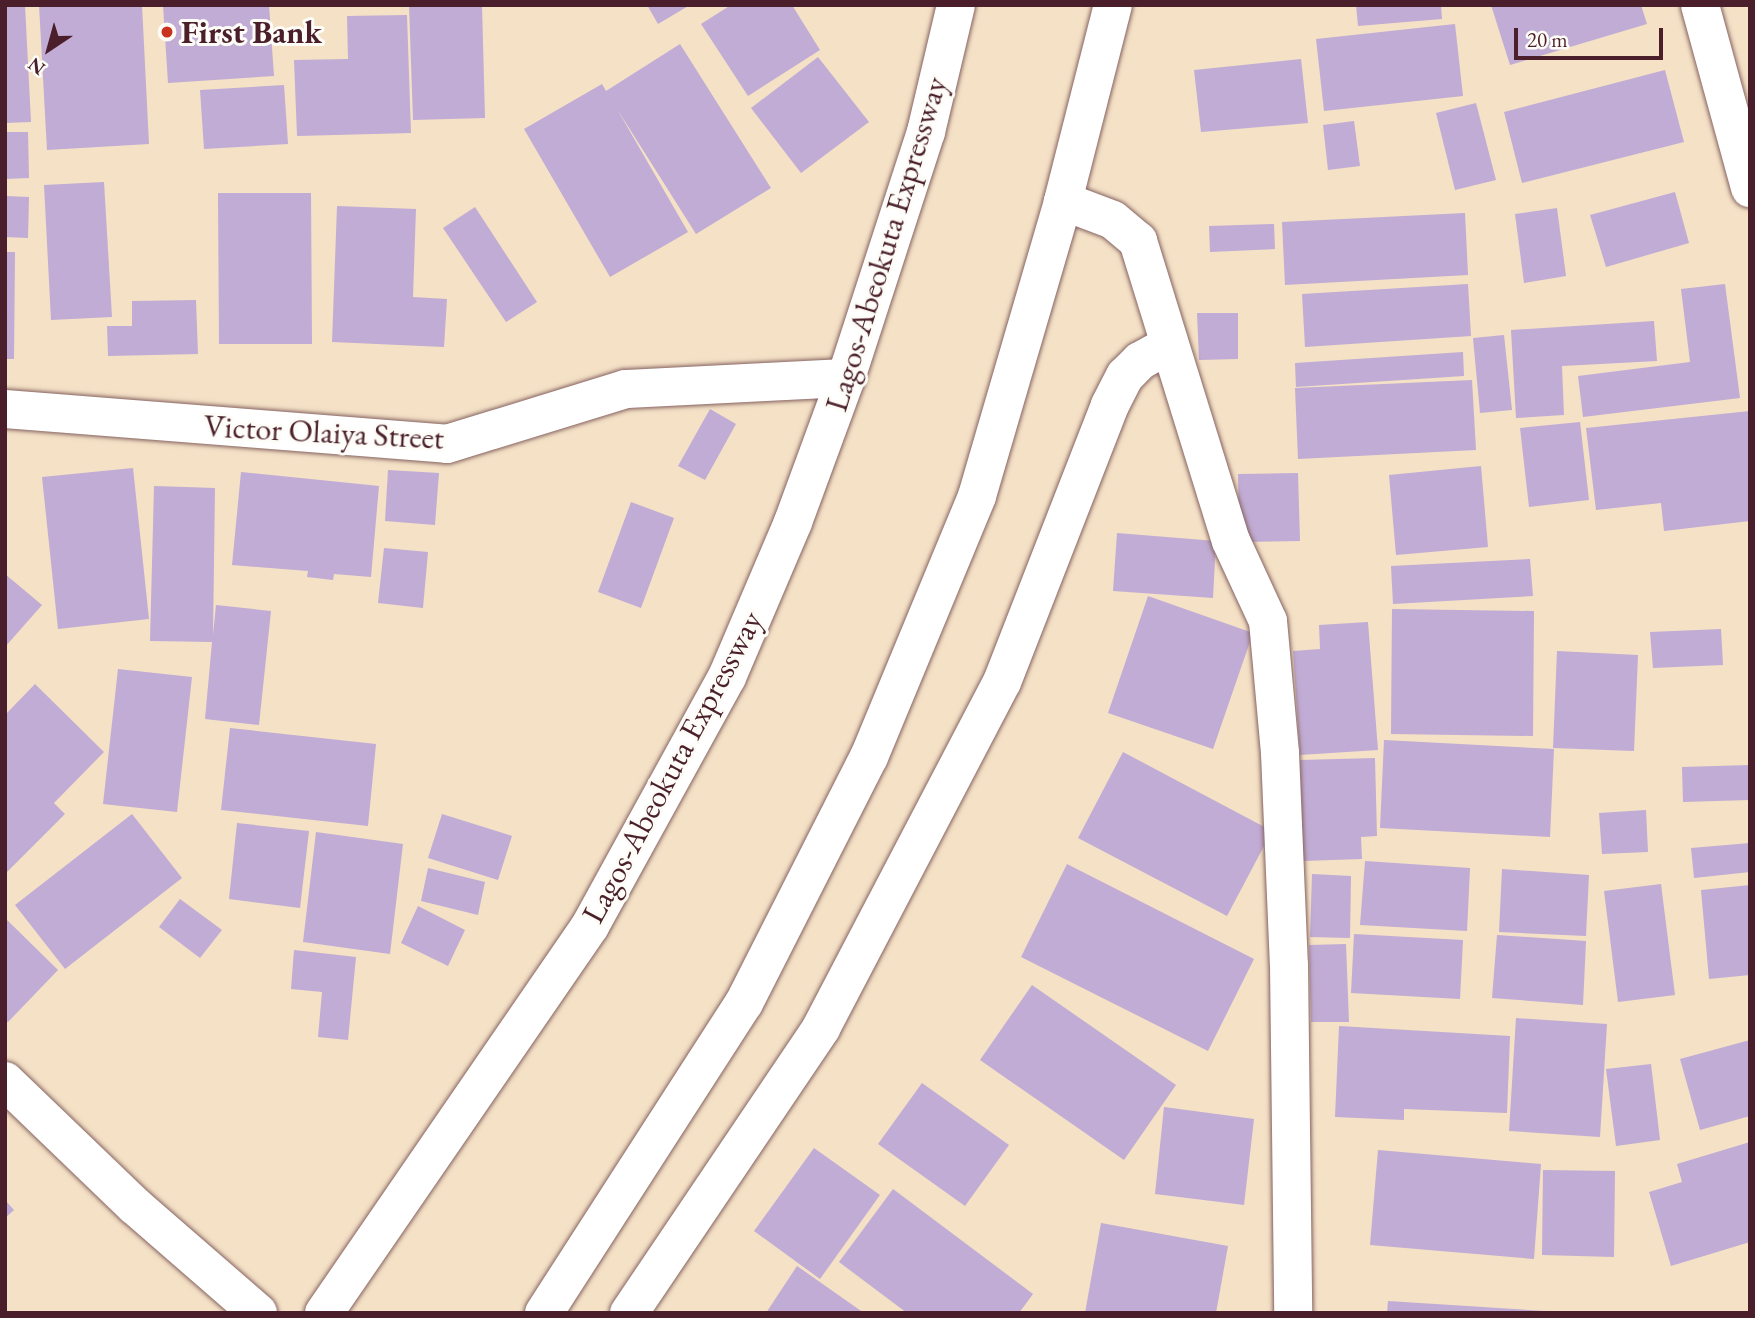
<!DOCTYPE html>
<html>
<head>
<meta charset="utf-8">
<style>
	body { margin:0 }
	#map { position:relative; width:1755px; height:1318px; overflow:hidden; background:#f4e1c6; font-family:"EB Garamond",serif }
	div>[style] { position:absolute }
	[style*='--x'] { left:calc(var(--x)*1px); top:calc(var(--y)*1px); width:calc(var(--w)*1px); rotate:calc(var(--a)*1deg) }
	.building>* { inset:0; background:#c0acd4 }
	.roads { filter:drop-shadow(0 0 2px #866361) drop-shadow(0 0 2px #866361) }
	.minor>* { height:38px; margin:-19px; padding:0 19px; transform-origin:19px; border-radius:19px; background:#fff }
	.trunk>* { height:38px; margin:-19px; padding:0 19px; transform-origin:19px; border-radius:19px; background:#fff }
	.dots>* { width:19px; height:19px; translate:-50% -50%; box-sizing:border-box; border:4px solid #fdfcf7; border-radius:50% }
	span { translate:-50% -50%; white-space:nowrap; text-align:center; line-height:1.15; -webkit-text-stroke:6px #fdfcf7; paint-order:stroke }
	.poi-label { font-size:32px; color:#4a1f2b; font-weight:700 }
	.left { translate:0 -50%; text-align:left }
	.street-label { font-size:32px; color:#4a1f2b }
	.frame { position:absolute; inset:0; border:7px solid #4a1f2b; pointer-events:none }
	.north { position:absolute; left:14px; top:14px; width:70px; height:70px; -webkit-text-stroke:5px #fdfcf7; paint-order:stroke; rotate:216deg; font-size:19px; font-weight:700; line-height:28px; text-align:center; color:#4a1f2b }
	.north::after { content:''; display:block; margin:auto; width:24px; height:32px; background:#4a1f2b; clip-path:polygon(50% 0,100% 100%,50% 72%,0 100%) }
	.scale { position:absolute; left:1514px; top:28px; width:149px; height:32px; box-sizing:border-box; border:4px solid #4a1f2b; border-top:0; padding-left:9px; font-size:21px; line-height:24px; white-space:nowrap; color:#4a1f2b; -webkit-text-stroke:5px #fdfcf7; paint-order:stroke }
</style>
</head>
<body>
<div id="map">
	<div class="building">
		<i style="clip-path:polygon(5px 5px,25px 5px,31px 122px,5px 123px)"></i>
		<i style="clip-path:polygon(39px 5px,142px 5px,149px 144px,47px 150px)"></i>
		<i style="clip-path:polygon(163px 5px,269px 5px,274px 76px,168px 83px)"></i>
		<i style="clip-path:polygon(409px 5px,482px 5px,485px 118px,413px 120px)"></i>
		<i style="clip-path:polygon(647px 5px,690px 5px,658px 24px)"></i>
		<i style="clip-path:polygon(731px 5px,792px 5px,820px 50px,748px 96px,701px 24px)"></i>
		<i style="clip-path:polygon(1356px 5px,1441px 5px,1442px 19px,1358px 26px)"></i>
		<i style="clip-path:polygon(1491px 5px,1641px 5px,1647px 24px,1510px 65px)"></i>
		<i style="clip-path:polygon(407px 15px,411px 133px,297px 136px,294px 60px,348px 59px,347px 16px)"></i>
		<i style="clip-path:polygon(1455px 24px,1463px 96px,1324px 111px,1316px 39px)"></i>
		<i style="clip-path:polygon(680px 44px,771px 188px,696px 234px,617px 109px,688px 232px,610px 277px,524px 129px,602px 84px,606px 91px)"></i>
		<i style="clip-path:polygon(818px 57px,869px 122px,801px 173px,751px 108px)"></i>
		<i style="clip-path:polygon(1301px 59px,1308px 123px,1201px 132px,1194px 70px)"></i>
		<i style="clip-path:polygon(1665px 70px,1684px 142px,1522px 183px,1504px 112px)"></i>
		<i style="clip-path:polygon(284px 85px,288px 144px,204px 149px,200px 90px)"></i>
		<i style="clip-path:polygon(1476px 103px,1496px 180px,1455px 190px,1436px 113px)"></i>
		<i style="clip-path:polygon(1354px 121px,1360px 166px,1328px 170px,1323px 125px)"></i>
		<i style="clip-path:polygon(5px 132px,28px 132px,29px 178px,5px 179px)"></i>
		<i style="clip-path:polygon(104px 182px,112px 317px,51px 320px,44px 185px)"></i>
		<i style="clip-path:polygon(1675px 192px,1689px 243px,1606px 267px,1590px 215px)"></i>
		<i style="clip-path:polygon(218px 193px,311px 193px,312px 344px,219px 344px)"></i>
		<i style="clip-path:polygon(5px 196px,29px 197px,28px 238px,5px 237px)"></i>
		<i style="clip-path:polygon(337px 206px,416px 209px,413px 297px,447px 299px,444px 347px,332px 342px)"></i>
		<i style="clip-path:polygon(475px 207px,537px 302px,506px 322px,443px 228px)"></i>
		<i style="clip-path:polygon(1557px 208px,1566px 276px,1524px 283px,1515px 214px)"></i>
		<i style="clip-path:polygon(1465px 213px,1468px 275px,1285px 285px,1282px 222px)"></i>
		<i style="clip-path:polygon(1274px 224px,1275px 249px,1210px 252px,1209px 226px)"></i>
		<i style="clip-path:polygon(5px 252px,15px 252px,14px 359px,5px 359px)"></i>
		<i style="clip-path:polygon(1468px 284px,1471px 336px,1305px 347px,1302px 294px)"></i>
		<i style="clip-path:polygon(1725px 284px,1740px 398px,1583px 417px,1578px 376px,1690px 362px,1681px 289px)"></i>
		<i style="clip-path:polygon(196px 300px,198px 354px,108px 356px,107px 326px,132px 326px,132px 301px)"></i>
		<i style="clip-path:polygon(1197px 313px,1238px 313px,1238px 359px,1199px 360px)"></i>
		<i style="clip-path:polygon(1654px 321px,1657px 361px,1562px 366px,1564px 415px,1516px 418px,1511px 330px)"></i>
		<i style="clip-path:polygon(1504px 335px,1512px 410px,1480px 413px,1473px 338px)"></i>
		<i style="clip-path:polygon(1463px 352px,1464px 376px,1296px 387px,1295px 363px)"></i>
		<i style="clip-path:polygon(1472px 380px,1476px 450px,1298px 459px,1295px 388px)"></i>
		<i style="clip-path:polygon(710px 409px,736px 424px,705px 480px,678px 466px)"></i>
		<i style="clip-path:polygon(1750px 411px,1750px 521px,1664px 531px,1661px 503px,1596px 510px,1586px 428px)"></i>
		<i style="clip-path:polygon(1580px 422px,1589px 500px,1529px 507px,1520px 428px)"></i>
		<i style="clip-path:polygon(1481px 466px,1488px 547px,1396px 555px,1389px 475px)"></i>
		<i style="clip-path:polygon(133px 468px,149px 619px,58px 629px,42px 477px)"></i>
		<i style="clip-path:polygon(388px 470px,439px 473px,435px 525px,385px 521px)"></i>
		<i style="clip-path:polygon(241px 472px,379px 486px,371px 577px,334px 574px,333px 580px,307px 577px,308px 571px,232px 565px)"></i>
		<i style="clip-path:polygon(1298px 473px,1300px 541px,1239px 542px,1238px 474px)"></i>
		<i style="clip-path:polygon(154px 486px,215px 488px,213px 635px,216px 605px,271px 611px,259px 725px,205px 719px,212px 642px,150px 641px)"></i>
		<i style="clip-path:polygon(631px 502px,674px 518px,641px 608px,598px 592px)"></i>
		<i style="clip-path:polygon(1117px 533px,1216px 541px,1213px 598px,1113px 591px)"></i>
		<i style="clip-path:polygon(384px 548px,428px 552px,423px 608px,378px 603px)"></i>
		<i style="clip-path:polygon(1530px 559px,1533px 596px,1393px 604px,1391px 566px)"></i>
		<i style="clip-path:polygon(5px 574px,42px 605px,5px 647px)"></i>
		<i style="clip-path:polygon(1148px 596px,1253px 633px,1213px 749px,1108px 713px)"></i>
		<i style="clip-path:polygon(1392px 609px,1534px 611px,1533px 736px,1391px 734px)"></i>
		<i style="clip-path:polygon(1368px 622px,1378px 750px,1300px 755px,1293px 651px,1320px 649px,1319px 625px)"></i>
		<i style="clip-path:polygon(1721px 629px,1723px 665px,1653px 668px,1650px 632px)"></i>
		<i style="clip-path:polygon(1557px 651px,1638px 655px,1634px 751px,1553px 748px)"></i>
		<i style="clip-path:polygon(118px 669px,192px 677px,177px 812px,103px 804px)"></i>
		<i style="clip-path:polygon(35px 684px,104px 752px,54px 803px,65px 814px,5px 874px,5px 715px)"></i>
		<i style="clip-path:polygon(230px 728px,376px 744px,368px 826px,221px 810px)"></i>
		<i style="clip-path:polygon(1384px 740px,1554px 749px,1550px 837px,1380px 828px)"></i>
		<i style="clip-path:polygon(1123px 752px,1272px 831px,1227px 916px,1078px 838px)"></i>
		<i style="clip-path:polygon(1375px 758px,1377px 836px,1361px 837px,1362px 859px,1303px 861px,1300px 760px)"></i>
		<i style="clip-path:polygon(1750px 765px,1750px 800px,1683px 802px,1682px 767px)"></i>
		<i style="clip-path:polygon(1646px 810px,1648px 852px,1602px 854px,1599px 813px)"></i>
		<i style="clip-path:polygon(132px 814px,182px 878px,65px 969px,15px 905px)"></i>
		<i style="clip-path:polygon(442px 814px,512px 836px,498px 880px,428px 858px)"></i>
		<i style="clip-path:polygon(237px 823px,309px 831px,300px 908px,229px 899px)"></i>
		<i style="clip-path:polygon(316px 832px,403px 844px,390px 954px,303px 942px)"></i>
		<i style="clip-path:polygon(1750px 843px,1750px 872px,1694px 878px,1691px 848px)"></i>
		<i style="clip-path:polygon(1365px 861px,1470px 868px,1467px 931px,1360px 925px)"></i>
		<i style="clip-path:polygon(1067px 864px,1254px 959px,1208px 1051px,1021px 957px)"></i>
		<i style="clip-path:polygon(428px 868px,485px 882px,478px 915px,421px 901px)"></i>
		<i style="clip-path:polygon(1502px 869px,1589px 875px,1586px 936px,1499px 932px)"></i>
		<i style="clip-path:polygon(1312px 874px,1351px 876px,1350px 938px,1310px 937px)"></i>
		<i style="clip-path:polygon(1661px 884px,1675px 995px,1618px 1002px,1604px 891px)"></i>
		<i style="clip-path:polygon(1750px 885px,1750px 975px,1709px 979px,1701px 890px)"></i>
		<i style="clip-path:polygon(180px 899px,222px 930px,200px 958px,159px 927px)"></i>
		<i style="clip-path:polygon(418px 906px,465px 930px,448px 966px,401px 943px)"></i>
		<i style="clip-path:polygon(5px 918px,58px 970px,8px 1022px,5px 1020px)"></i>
		<i style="clip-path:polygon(1354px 934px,1463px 940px,1460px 999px,1351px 993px)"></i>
		<i style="clip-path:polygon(1497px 935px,1586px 941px,1583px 1005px,1492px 998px)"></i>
		<i style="clip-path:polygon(1346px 944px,1349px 1022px,1311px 1022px,1309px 945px)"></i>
		<i style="clip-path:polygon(294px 950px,356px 957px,348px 1040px,318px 1037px,322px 992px,291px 989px)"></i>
		<i style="clip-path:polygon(1032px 985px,1176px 1085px,1124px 1160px,980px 1060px)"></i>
		<i style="clip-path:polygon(1516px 1018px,1607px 1024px,1600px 1137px,1509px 1131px)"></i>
		<i style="clip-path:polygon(1339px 1026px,1510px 1036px,1507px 1113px,1404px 1109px,1404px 1120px,1335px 1117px)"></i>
		<i style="clip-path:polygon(1750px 1040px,1750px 1116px,1700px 1130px,1680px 1059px)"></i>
		<i style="clip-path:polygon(1651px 1064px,1660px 1140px,1616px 1146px,1606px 1069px)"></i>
		<i style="clip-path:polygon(922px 1083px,1009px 1145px,965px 1206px,878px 1144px)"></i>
		<i style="clip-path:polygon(1164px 1107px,1254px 1119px,1244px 1205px,1155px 1194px)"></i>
		<i style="clip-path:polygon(1750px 1142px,1750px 1242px,1671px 1266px,1649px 1192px,1682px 1182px,1677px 1164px)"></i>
		<i style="clip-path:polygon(814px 1148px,880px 1195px,820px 1279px,754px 1231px)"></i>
		<i style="clip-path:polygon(1378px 1150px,1541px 1164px,1534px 1259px,1370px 1245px)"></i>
		<i style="clip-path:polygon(1543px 1170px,1615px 1171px,1614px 1257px,1542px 1255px)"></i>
		<i style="clip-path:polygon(893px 1189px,1033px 1294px,1019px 1313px,907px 1313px,839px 1262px)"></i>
		<i style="clip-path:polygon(5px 1200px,14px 1210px,5px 1218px)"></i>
		<i style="clip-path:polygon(1101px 1223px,1228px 1246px,1216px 1313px,1085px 1313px)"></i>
		<i style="clip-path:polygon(797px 1266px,864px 1313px,766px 1313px)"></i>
		<i style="clip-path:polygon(1388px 1301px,1545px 1311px,1545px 1313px,1387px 1313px)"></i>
	</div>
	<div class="roads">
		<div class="minor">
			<i style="--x:1700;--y:5;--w:190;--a:74.7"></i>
			<i style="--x:1063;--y:201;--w:53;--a:20.8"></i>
			<i style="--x:1113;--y:220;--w:33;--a:40"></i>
			<i style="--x:1138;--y:241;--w:314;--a:72.8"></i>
			<i style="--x:1231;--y:541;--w:88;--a:65.2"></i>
			<i style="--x:1268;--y:621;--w:133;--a:84.8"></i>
			<i style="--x:1280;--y:753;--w:212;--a:87.6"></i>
			<i style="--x:1289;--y:965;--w:348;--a:89.3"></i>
			<i style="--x:5;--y:409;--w:443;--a:4.5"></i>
			<i style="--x:447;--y:444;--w:187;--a:-17.1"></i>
			<i style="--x:626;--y:389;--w:220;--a:-2.9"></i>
			<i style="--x:5;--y:1081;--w:180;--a:43.9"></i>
			<i style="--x:135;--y:1206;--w:163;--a:41"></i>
			<i style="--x:629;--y:1313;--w:344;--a:-56"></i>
			<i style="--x:821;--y:1028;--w:390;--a:-62.4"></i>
			<i style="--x:1002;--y:682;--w:297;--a:-68.7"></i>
			<i style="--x:1110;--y:405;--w:33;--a:-63"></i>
			<i style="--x:1125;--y:376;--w:21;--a:-45"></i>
			<i style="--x:1140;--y:361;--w:33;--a:-29"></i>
		</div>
		<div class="trunk">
			<i style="--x:324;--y:1313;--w:470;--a:-55.5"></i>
			<i style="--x:590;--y:926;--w:284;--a:-61.2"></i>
			<i style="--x:727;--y:677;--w:168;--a:-66.9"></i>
			<i style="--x:793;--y:522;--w:153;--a:-69.8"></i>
			<i style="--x:846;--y:378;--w:259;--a:-72"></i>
			<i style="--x:926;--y:132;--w:130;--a:-76.7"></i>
			<i style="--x:544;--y:1313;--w:369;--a:-57.2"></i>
			<i style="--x:744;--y:1003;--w:276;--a:-63.1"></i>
			<i style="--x:869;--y:757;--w:282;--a:-67.5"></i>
			<i style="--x:977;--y:496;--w:307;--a:-73.7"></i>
			<i style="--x:1063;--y:201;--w:202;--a:-75.7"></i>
		</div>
	</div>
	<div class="dots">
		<i style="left:167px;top:32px;background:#c8321e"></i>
	</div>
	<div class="poi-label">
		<span class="left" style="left:181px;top:32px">First Bank</span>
	</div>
	<div class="street-label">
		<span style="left:886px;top:244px;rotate:-73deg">Lagos-Abeokuta Expressway</span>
		<span style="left:324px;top:432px;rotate:3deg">Victor Olaiya Street</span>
		<span style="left:672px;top:767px;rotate:-62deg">Lagos-Abeokuta Expressway</span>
	</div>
	<div class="frame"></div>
	<div class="north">N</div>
	<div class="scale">20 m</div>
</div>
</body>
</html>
